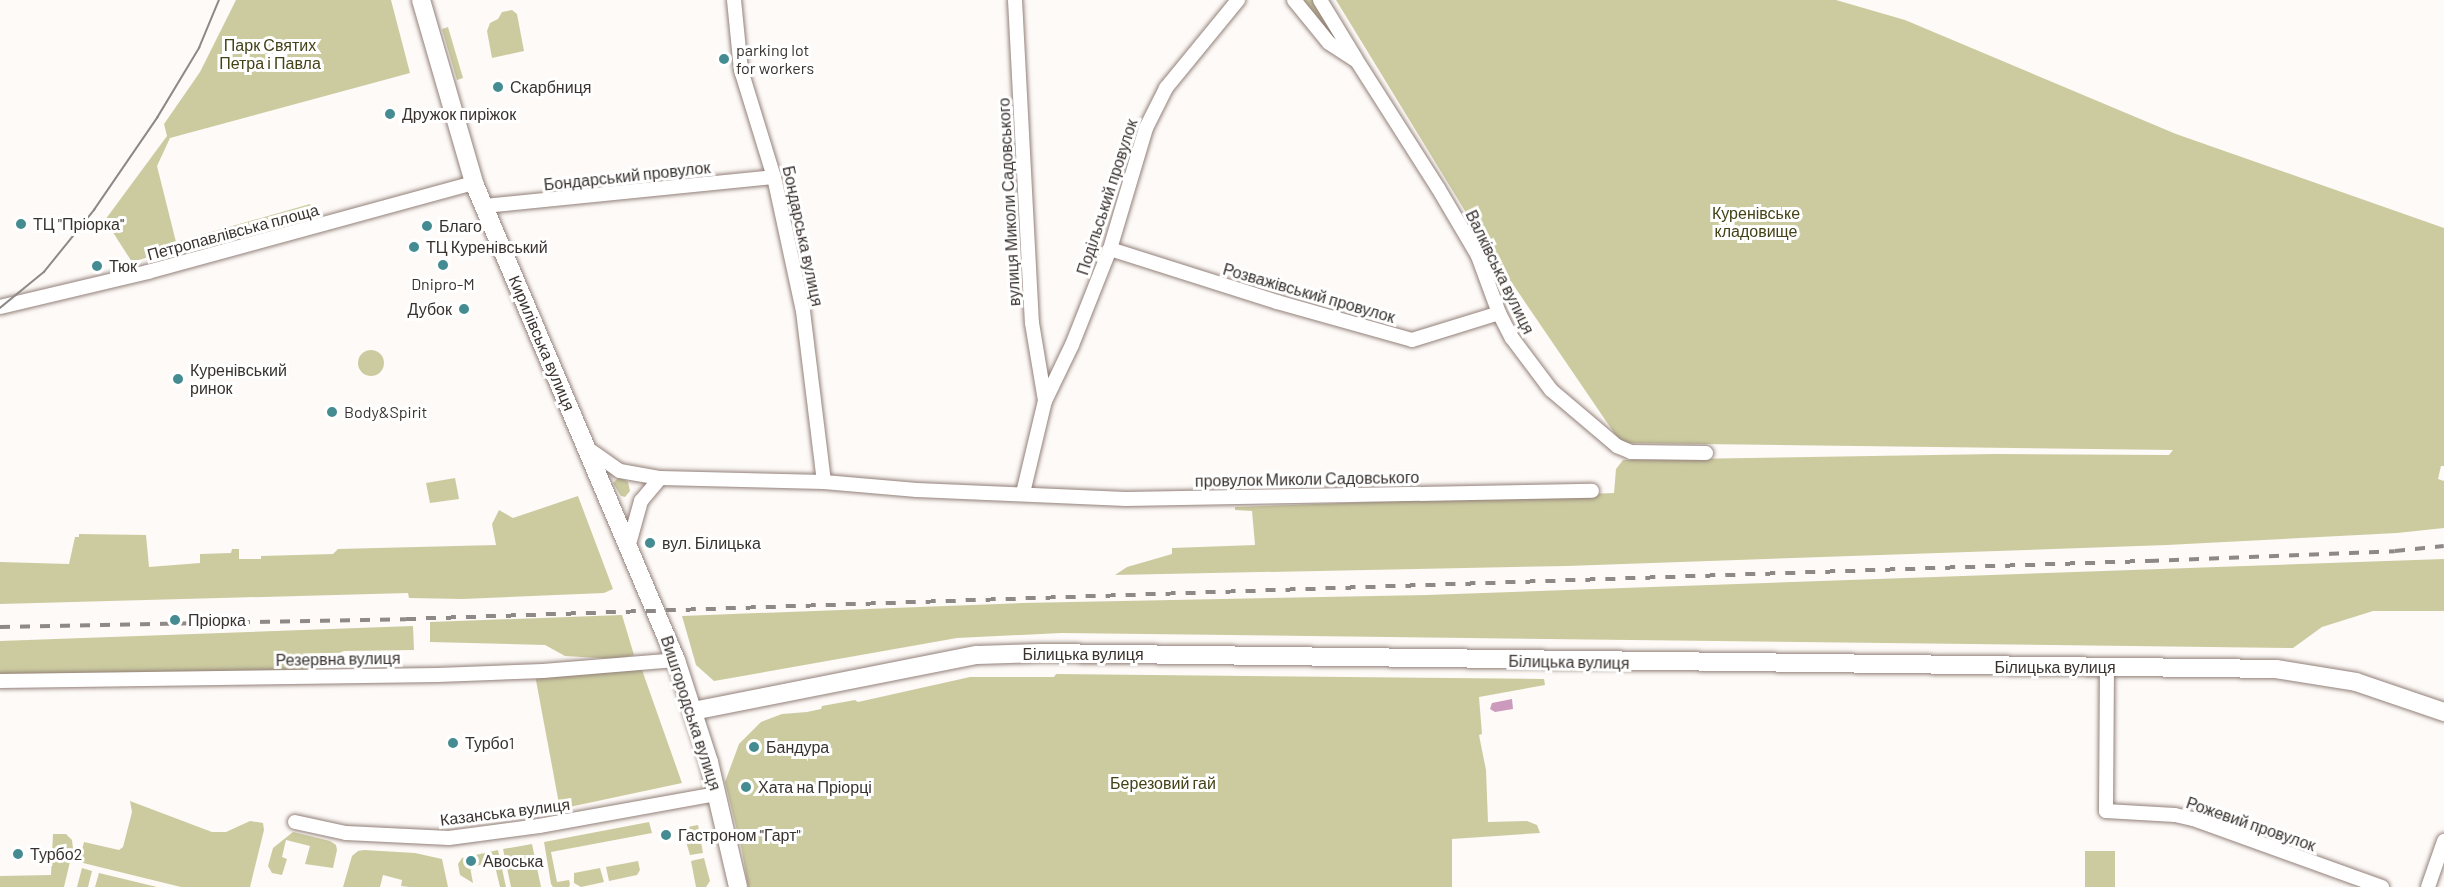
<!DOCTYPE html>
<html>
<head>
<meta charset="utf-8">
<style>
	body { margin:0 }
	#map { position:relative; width:2444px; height:887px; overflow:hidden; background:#fefaf8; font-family:Barlow,sans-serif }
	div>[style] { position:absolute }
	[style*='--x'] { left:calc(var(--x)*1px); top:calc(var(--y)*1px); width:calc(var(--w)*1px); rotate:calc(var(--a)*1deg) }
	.green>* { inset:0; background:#cccba0 }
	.round { border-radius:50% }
	.water>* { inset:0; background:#cc9abd }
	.roads { filter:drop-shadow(0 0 2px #928079) drop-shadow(0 0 2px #928079) }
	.street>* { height:14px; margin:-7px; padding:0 7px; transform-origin:7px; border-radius:7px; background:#fff }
	.secondary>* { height:18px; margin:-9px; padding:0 9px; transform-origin:9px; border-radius:9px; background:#fff }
	.tram>* { height:1.5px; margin:-0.75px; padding:0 0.75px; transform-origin:0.75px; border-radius:0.75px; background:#8e8986 }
	.rail>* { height:4px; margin-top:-2px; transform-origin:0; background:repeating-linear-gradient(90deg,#8e8986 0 10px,transparent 0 20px) }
	.dots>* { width:16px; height:16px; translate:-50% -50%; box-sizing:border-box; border:3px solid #fff; border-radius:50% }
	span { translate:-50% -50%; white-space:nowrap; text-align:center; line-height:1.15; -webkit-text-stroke:6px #fff; paint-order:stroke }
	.park-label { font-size:16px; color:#444216 }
	.poi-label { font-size:16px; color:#39322f }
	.left { translate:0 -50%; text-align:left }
	.right { translate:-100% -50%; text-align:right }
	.street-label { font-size:16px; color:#39322f }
</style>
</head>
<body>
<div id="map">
	<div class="green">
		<i style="clip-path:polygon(236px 0,391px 0,410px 73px,170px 138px,157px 166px,176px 242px,310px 204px,312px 209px,132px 262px,105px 220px,167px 136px,164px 124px,200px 72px)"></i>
		<i style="clip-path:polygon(1301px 0,1315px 0,1340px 40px,1337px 41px)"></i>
		<i style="clip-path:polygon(1336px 0,1836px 0,1905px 20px,2176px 134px,2444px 228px,2444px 466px,2441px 466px,2438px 479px,2444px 481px,2444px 528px,2397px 533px,2167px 545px,1567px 566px,1115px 575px,1127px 567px,1172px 554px,1172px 548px,1255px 545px,1252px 511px,1235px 510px,1235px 507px,1614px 493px,1616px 469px,1623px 460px,1996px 454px,2169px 455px,2173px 450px,1621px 443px,1484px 242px)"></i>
		<i style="clip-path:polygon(512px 10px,517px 14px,524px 51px,492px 58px,487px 31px,490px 23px,498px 19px,502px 12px)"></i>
		<i style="clip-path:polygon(448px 27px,463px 78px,457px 80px,442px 29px)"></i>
		<i class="round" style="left:358px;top:350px;width:26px;height:26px"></i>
		<i style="clip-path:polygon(619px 477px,628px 482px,630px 491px,625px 497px,621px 496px,613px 483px)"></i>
		<i style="clip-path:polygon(455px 478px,459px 499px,430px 503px,426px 483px)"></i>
		<i style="clip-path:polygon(578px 496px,613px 589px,604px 593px,462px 599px,409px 598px,408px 593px,0 604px,0 562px,69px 564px,75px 537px,79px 537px,79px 534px,146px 535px,149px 567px,200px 563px,200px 554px,231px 553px,232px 549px,239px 549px,239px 559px,261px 559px,261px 556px,333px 554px,338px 549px,496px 545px,492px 524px,499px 510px,513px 518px)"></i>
		<i style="clip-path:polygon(2444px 559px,2444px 611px,2373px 611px,2322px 627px,2293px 648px,1061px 633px,957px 638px,714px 681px,696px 665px,682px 616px,1022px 603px,1427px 595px)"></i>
		<i style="clip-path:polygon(622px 615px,634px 655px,616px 659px,565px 656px,545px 645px,430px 642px,430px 622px)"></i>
		<i style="clip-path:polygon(413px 626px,414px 650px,344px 651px,322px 661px,314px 670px,0 676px,0 641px)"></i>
		<i style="clip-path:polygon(642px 670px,682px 783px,560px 809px,535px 675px)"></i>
		<i style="clip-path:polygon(1056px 674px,1544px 679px,1545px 685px,1479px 697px,1482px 734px,1479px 735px,1486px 770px,1488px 822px,1527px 821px,1537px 825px,1540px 833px,1452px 839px,1452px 887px,748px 887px,742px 851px,725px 782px,739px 744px,761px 722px,782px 714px,807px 712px,821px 709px,822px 706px,855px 700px,858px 702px,970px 677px,1054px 677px)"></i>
		<i style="clip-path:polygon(130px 801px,212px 832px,226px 832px,250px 821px,263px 823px,264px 830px,250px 887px,181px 887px,79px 862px,84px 842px,119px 850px,123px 847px,132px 812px)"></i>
		<i style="clip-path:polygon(649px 822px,652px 833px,551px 852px,557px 882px,569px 880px,570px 884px,569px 887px,553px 887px,551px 884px,544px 842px)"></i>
		<i style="clip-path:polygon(698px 825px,703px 853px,690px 855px,682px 828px)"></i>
		<i style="clip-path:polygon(293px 832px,330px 841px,336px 845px,337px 850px,333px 868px,305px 864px,310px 846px,286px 840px,282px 857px,287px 859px,282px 875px,272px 873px,268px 866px,273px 848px)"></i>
		<i style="clip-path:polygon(53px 834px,66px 834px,72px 840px,73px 849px,64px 887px,0 887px,0 876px,51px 875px)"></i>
		<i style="clip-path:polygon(532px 844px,541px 887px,511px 887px,503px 849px)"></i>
		<i style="clip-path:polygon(364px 850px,415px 853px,442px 859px,448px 887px,409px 887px,401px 886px,402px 880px,383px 875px,380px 887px,343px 887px,352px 856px,358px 851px)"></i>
		<i style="clip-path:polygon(498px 850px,506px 887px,500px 887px,494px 862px,470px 867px,473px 883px,460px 875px,458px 864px,462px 858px)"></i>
		<i style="clip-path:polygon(2085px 851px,2115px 851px,2115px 887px,2085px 887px)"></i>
		<i style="clip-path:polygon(704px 858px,710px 881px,706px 887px,696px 887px,691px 861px)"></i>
		<i style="clip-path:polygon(638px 861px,640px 870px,637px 875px,609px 881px,606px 867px)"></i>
		<i style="clip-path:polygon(82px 868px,92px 871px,88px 887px,77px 887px)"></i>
		<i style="clip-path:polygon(600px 868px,604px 882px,581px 887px,574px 883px,574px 873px)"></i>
		<i style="clip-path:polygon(99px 873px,157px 887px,95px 887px)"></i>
	</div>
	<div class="water">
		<i style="clip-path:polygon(1512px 699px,1513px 709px,1495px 712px,1490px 709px,1492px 703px)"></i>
	</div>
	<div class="roads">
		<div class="street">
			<i style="--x:734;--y:0;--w:70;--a:84.3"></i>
			<i style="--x:741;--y:70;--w:112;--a:72.9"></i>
			<i style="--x:774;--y:177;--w:137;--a:77.8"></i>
			<i style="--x:803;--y:311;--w:172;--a:83"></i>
			<i style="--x:1015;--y:0;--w:323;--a:87"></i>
			<i style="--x:1032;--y:323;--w:79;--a:80.5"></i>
			<i style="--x:1294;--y:0;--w:55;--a:50.9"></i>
			<i style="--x:1329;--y:43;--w:33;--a:33"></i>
			<i style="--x:1357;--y:61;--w:151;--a:57.5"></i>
			<i style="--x:1438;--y:188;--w:79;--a:59.5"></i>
			<i style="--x:1478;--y:256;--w:61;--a:69.8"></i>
			<i style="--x:1499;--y:313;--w:28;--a:63"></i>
			<i style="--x:1512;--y:338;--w:65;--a:53.1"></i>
			<i style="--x:1551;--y:390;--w:87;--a:40.3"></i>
			<i style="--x:1617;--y:446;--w:15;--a:23"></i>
			<i style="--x:1631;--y:452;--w:75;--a:0.8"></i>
			<i style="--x:1320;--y:0;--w:69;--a:58.6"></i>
			<i style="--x:484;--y:206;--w:291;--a:-5.7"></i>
			<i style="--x:1110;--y:249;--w:175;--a:17.6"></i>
			<i style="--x:1277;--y:302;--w:140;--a:15.7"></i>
			<i style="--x:1412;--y:340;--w:91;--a:-17.2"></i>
			<i style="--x:0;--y:307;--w:152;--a:-13.3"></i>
			<i style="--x:148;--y:272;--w:338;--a:-15.3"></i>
			<i style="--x:587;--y:448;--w:40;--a:34.9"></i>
			<i style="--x:620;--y:471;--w:41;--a:9.9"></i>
			<i style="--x:660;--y:478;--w:164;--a:1.4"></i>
			<i style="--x:824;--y:482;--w:93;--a:4.9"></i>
			<i style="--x:917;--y:490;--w:209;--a:2.5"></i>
			<i style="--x:1126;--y:499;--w:466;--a:-1"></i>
			<i style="--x:1023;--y:493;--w:95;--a:-76.6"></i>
			<i style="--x:1045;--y:401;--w:62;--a:-64.3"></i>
			<i style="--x:1072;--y:345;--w:103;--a:-68.4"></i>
			<i style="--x:1110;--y:249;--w:126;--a:-73.4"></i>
			<i style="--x:1146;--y:128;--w:45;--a:-63.4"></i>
			<i style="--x:1166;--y:88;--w:114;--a:-50.7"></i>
			<i style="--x:629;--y:544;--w:45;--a:-74.4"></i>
			<i style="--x:641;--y:501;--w:30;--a:-50"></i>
			<i style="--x:2107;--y:667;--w:144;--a:90.4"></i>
			<i style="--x:2106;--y:811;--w:69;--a:3.3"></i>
			<i style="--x:2175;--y:815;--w:18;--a:13"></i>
			<i style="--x:2193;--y:819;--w:201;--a:19.8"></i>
			<i style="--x:0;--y:681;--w:438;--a:-0.8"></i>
			<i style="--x:438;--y:675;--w:105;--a:-2.2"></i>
			<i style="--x:543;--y:671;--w:133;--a:-4.7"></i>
			<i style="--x:295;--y:822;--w:52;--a:12.2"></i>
			<i style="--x:346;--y:833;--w:103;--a:2.8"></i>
			<i style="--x:449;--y:838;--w:91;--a:-7.6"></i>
			<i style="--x:539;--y:826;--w:181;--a:-10.2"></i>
			<i style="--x:2428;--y:887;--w:49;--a:-70.8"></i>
		</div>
		<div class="secondary">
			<i style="--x:421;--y:0;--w:191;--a:73.8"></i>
			<i style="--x:474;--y:183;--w:518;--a:67.05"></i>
			<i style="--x:676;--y:660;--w:107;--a:72.1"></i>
			<i style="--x:709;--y:762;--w:128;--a:76.9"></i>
			<i style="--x:693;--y:711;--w:289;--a:-11.2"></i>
			<i style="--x:977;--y:655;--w:63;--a:-1.8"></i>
			<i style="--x:1040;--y:653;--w:1236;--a:0.74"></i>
			<i style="--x:2276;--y:669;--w:81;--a:9.2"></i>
			<i style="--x:2356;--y:682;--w:93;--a:18.8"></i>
		</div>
	</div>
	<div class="tram">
		<i style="--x:0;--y:308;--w:57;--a:-39.3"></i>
		<i style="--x:44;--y:272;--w:80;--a:-51.1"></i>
		<i style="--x:94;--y:210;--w:112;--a:-55.6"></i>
		<i style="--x:157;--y:118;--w:82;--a:-59"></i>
		<i style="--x:199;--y:48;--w:52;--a:-67.4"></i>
	</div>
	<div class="rail">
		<i style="--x:0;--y:627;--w:406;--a:-1.1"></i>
		<i style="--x:406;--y:619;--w:1744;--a:-1.91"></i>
		<i style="--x:2149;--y:561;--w:246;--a:-2.3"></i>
		<i style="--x:2395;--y:551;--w:49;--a:-5.8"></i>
	</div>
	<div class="dots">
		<i style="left:724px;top:59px;background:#448c91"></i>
		<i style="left:498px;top:87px;background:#448c91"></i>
		<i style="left:390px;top:114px;background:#448c91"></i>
		<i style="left:21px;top:224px;background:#448c91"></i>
		<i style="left:427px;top:226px;background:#448c91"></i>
		<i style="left:414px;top:247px;background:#448c91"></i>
		<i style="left:443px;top:265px;background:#448c91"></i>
		<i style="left:97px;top:266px;background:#448c91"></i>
		<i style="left:464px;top:309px;background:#448c91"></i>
		<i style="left:178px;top:379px;background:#448c91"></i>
		<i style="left:332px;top:412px;background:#448c91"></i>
		<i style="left:650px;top:543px;background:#448c91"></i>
		<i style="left:175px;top:620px;background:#448c91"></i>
		<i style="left:453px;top:743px;background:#448c91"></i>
		<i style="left:754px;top:747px;background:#448c91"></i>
		<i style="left:746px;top:787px;background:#448c91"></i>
		<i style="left:666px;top:835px;background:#448c91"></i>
		<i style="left:18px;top:854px;background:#448c91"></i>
		<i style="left:471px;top:861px;background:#448c91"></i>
	</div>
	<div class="park-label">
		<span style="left:270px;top:54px">Парк Святих<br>Петра і Павла</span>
		<span style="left:1756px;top:222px">Куренівське<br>кладовище</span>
		<span style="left:1163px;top:783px">Березовий гай</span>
	</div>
	<div class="poi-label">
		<span class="left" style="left:736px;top:59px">parking lot<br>for workers</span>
		<span class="left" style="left:510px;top:87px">Скарбниця</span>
		<span class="left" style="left:402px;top:114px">Дружок пиріжок</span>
		<span class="left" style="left:33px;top:224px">ТЦ "Пріорка"</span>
		<span class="left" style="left:439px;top:226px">Благо</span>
		<span class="left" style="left:426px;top:247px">ТЦ Куренівський</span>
		<span class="left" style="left:109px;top:266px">Тюк</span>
		<span style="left:443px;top:284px">Dnipro-M</span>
		<span class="right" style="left:452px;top:309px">Дубок</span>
		<span class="left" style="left:190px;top:379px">Куренівський<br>ринок</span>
		<span class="left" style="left:344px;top:412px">Body&amp;Spirit</span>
		<span class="left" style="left:662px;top:543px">вул. Білицька</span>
		<span class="left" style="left:188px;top:620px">Пріорка</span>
		<span class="left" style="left:465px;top:743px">Турбо1</span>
		<span class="left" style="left:766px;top:747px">Бандура</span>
		<span class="left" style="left:758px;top:787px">Хата на Пріорці</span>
		<span class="left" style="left:678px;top:835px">Гастроном "Гарт"</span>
		<span class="left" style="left:30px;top:854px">Турбо2</span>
		<span class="left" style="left:483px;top:861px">Авоська</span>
	</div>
	<div class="street-label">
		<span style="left:627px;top:176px;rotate:-6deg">Бондарський провулок</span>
		<span style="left:1107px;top:197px;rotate:-72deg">Подільський провулок</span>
		<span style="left:1009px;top:202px;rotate:-93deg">вулиця Миколи Садовського</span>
		<span style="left:233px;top:232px;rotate:-15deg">Петропавлівська площа</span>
		<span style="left:803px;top:236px;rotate:78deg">Бондарська вулиця</span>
		<span style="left:1500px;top:272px;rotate:64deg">Валківська вулиця</span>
		<span style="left:1309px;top:293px;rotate:16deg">Розважівський провулок</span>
		<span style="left:542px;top:343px;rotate:67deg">Кирилівська вулиця</span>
		<span style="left:1307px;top:479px;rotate:-1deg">провулок Миколи Садовського</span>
		<span style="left:1083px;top:654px">Білицька вулиця</span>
		<span style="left:338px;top:659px;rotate:-1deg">Резервна вулиця</span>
		<span style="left:1569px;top:662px;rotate:1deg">Білицька вулиця</span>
		<span style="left:2055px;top:667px">Білицька вулиця</span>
		<span style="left:691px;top:713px;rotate:72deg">Вишгородська вулиця</span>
		<span style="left:505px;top:812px;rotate:-7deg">Казанська вулиця</span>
		<span style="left:2251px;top:824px;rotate:19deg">Рожевий провулок</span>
	</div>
</div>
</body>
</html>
